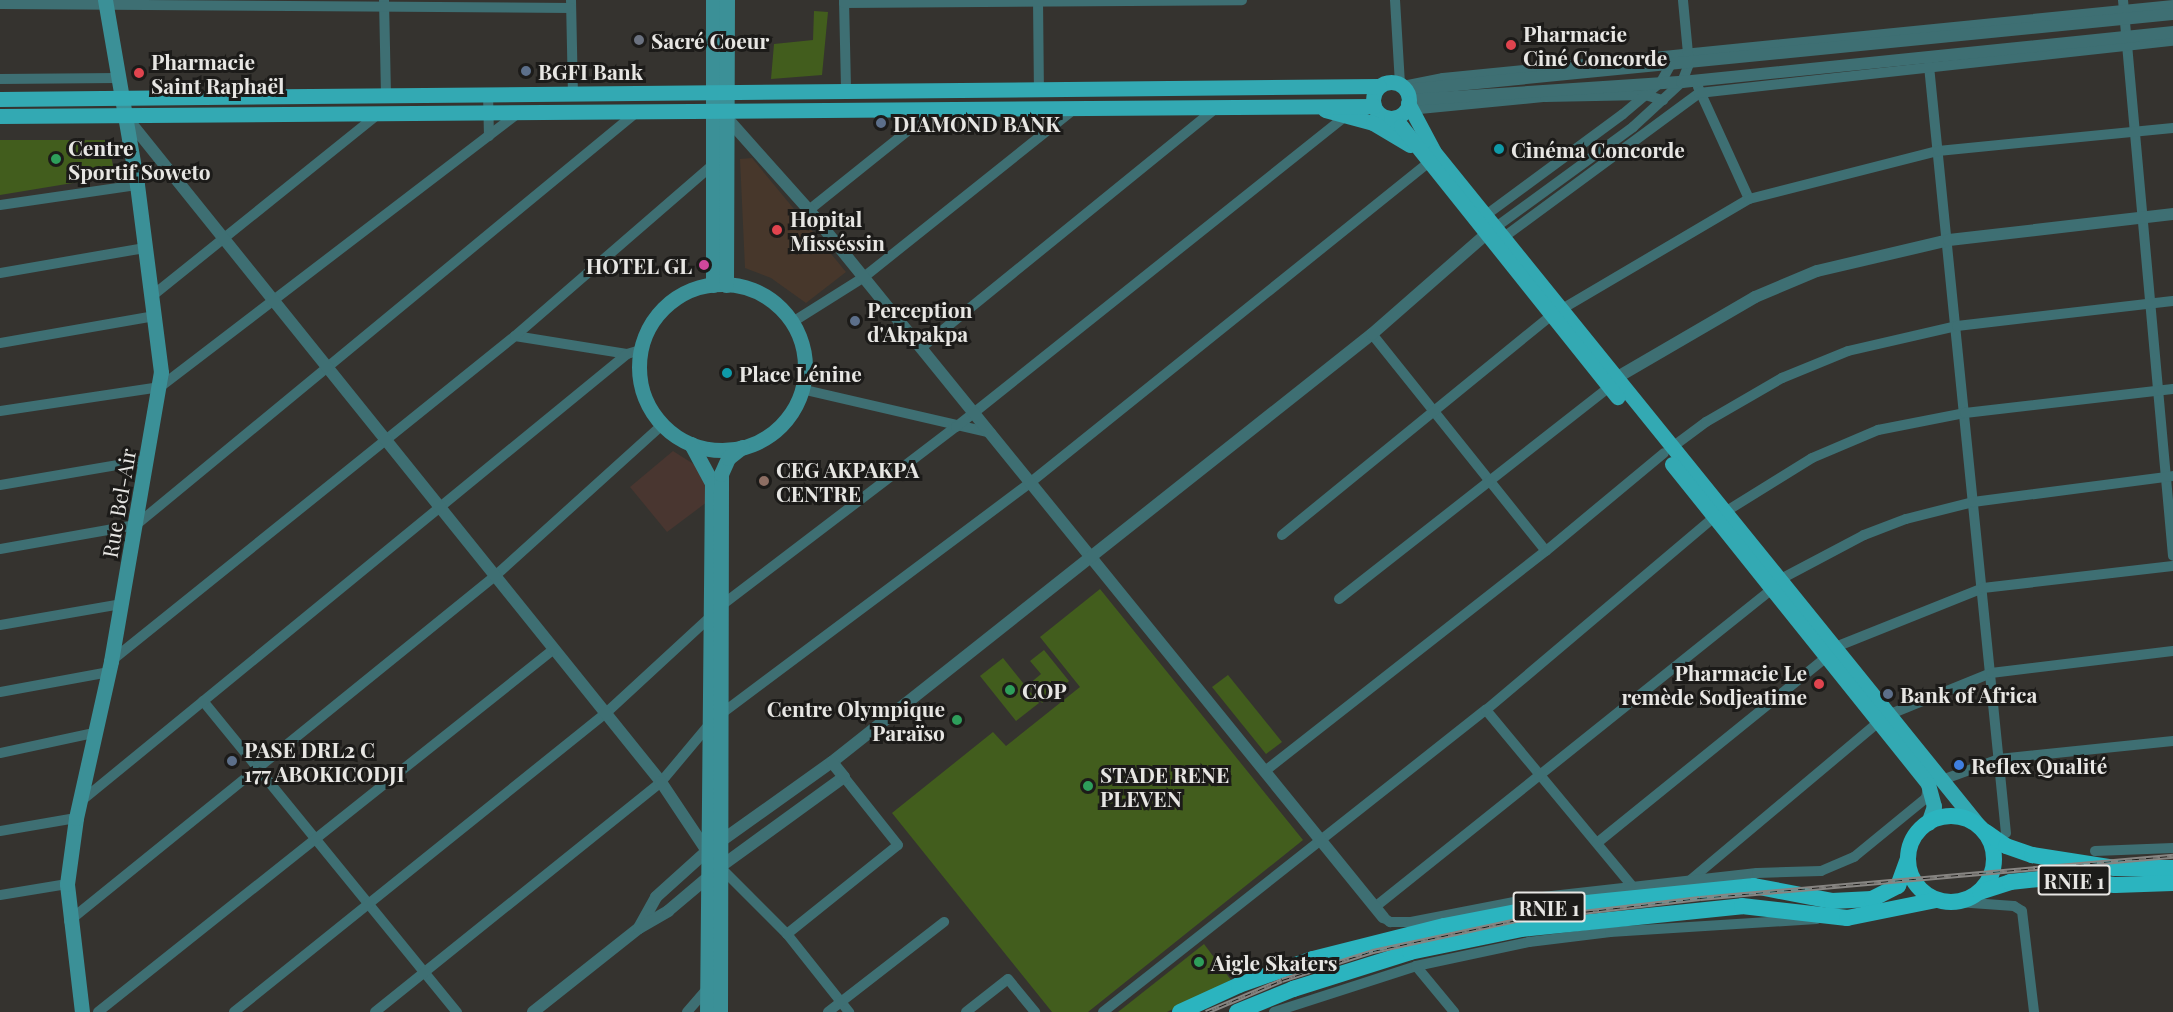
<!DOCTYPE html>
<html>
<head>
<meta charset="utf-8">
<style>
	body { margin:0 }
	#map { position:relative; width:2173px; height:1012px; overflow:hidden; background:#35332f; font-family:"Playfair Display",serif }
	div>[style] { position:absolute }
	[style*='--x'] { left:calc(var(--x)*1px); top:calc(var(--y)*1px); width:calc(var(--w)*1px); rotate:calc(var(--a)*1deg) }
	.commercial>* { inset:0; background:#493630 }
	.medical>* { inset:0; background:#47372b }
	.green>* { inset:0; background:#425d1d }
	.minor>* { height:10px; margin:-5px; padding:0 5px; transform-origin:5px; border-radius:5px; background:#3e6f73 }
	.tertiary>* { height:12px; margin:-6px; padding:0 6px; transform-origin:6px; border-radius:6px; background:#3e6f73 }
	.secondary>* { height:15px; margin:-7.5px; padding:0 7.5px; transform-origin:7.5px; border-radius:7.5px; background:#3b9097 }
	.secondary>.ring { margin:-7.5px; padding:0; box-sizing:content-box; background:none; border:15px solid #3b9097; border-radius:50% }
	.primary>* { height:15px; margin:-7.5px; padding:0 7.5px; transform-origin:7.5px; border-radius:7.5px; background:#33a9b3 }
	.primary>.ring { margin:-7.5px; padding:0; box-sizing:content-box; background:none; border:15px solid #33a9b3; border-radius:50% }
	.trunk>* { height:16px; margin:-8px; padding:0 8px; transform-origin:8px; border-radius:8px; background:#2bb4bf }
	.trunk>.ring { margin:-8px; padding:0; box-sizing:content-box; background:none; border:16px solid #2bb4bf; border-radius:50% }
	.rail>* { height:4.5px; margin-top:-2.25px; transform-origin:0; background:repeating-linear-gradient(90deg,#1c1b19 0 7px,#878582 0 14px); box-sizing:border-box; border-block:2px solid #878582 }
	.dots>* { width:16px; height:16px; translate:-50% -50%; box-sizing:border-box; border:3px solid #1c1b19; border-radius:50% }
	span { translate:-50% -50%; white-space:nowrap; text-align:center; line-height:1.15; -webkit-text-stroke:6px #1c1b19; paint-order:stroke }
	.shield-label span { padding:2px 4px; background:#1c1b19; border:2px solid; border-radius:4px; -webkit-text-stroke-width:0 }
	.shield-label { font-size:20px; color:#e7e6e3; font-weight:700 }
	.poi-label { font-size:21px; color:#e7e6e3; font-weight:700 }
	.left { translate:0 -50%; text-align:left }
	.right { translate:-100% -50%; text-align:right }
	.street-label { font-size:21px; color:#e7e6e3 }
</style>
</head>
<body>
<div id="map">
	<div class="commercial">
		<i style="clip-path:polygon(673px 451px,703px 470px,707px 502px,667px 532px,630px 487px)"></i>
	</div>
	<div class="medical">
		<i style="clip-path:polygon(752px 158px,846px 272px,806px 303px,771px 278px,745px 268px,740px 159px)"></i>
	</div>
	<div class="green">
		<i style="clip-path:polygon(814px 11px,828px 12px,822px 75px,771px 79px,774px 44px,813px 40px)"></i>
		<i style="clip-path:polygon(0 140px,108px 140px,115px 176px,0 195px)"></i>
		<i style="clip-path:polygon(1100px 589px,1303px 840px,1088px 1012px,1052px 1012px,892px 813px,993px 732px,1006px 746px,1080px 687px,1040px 637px)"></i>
		<i style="clip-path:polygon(1044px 650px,1069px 681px,1042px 703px,1028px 685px,1041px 674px,1030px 661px)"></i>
		<i style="clip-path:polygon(1003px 658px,1039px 703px,1016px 721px,980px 676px)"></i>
		<i style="clip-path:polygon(1228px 675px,1282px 742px,1266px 754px,1212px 687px)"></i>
		<i style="clip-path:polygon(1204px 944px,1231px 980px,1167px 1012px,1118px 1012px)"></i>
	</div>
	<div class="minor">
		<i style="--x:384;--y:0;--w:95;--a:88.8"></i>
		<i style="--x:571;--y:0;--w:92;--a:88.8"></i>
		<i style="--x:844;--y:0;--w:91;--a:88.7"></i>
		<i style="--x:1038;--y:0;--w:89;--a:89.4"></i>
		<i style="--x:1395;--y:0;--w:85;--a:86.6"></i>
		<i style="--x:2123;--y:0;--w:558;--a:84.86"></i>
		<i style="--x:844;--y:3;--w:398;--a:-0.4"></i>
		<i style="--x:0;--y:4;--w:571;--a:0.4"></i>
		<i style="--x:1929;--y:66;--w:771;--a:84.27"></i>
		<i style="--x:0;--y:79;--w:118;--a:-0.5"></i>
		<i style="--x:1403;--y:86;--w:41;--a:-11.3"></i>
		<i style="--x:1443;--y:78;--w:734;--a:-5.71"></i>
		<i style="--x:1698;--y:87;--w:123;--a:65.5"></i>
		<i style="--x:488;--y:93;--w:43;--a:88.7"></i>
		<i style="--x:1409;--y:110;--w:137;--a:-5.5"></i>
		<i style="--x:1545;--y:97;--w:100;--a:-1.1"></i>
		<i style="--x:1645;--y:95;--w:19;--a:16"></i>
		<i style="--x:0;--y:205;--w:138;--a:-8.3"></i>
		<i style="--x:809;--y:210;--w:160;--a:-38.7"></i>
		<i style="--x:1486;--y:215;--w:170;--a:-36.4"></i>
		<i style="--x:1623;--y:114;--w:50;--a:-40.1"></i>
		<i style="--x:1661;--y:82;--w:21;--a:-61"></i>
		<i style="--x:1496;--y:227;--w:170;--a:-36.1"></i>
		<i style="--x:1633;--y:127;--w:67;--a:-42.6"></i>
		<i style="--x:1682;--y:82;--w:19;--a:-69"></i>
		<i style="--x:1689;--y:64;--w:64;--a:-95.4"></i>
		<i style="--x:1504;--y:237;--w:242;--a:-36.4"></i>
		<i style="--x:1699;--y:93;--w:477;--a:-6.3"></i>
		<i style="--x:0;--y:273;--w:147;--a:-9.8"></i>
		<i style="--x:152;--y:296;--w:289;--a:-38.8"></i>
		<i style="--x:1562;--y:309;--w:217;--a:-30.5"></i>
		<i style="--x:1749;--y:199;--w:195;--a:-14.3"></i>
		<i style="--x:1938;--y:151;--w:236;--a:-5.6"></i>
		<i style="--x:791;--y:323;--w:86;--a:-32.2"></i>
		<i style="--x:864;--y:277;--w:271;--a:-38.6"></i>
		<i style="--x:1372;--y:334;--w:278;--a:51.3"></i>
		<i style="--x:515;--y:336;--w:113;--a:9.1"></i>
		<i style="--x:627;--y:354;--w:14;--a:-17"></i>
		<i style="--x:0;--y:343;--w:157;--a:-9.9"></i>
		<i style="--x:922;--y:347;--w:382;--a:-39.1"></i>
		<i style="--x:801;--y:389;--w:195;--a:13"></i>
		<i style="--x:0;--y:411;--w:162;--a:-8.5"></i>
		<i style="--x:160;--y:387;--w:452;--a:-37.4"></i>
		<i style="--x:1671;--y:448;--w:44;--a:-36.6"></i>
		<i style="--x:1706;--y:422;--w:88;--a:-30.1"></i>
		<i style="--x:1782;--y:378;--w:71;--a:-22.2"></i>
		<i style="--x:1848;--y:351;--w:112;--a:-12.9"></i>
		<i style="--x:1957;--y:326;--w:217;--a:-6.6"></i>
		<i style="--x:0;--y:485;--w:148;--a:-9.7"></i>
		<i style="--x:1725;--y:512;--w:102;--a:-31.8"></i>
		<i style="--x:1812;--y:458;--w:72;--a:-23"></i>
		<i style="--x:1878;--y:430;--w:89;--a:-11.1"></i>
		<i style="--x:1965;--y:413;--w:209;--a:-6.6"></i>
		<i style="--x:1282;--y:535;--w:348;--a:-39.2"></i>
		<i style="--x:0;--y:549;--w:138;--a:-10"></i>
		<i style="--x:136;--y:525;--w:651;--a:-39.51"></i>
		<i style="--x:1779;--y:580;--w:96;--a:-27.9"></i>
		<i style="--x:1864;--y:535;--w:45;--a:-20.9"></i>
		<i style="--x:1906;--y:519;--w:69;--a:-14.2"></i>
		<i style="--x:1973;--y:502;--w:201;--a:-7.4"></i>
		<i style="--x:1339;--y:599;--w:343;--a:-38.1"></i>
		<i style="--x:722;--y:605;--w:294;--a:-37.3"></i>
		<i style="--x:956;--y:427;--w:500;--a:-38.59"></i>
		<i style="--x:0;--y:625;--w:124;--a:-9.8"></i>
		<i style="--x:1833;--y:648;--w:162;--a:-21.8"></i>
		<i style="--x:1983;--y:588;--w:191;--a:-6.6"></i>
		<i style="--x:111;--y:661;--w:518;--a:-38.82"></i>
		<i style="--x:515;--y:336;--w:259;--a:-40.9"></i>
		<i style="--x:0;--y:692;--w:111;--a:-10.4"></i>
		<i style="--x:203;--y:701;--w:402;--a:50.8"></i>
		<i style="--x:1486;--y:710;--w:230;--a:50.3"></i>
		<i style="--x:721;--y:714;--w:387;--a:-36.8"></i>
		<i style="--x:1031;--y:482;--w:509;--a:-38.78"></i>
		<i style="--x:1888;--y:715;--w:111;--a:-22.2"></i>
		<i style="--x:1991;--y:673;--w:183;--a:-6.9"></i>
		<i style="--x:0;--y:753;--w:95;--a:-12.1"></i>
		<i style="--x:1265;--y:771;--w:357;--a:-38.1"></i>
		<i style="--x:1546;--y:551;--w:153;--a:-39.7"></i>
		<i style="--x:1942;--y:780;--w:61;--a:-20.2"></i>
		<i style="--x:1999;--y:759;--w:175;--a:-5.9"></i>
		<i style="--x:80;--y:802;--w:707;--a:-39.32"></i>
		<i style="--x:0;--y:831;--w:77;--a:-9.7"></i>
		<i style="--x:1597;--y:843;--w:296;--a:-39"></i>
		<i style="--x:2095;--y:851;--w:78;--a:-2.2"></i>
		<i style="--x:720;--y:867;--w:95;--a:45"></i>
		<i style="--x:787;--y:934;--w:100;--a:51.5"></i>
		<i style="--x:1688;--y:882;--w:249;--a:-40"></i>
		<i style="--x:0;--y:895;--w:68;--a:-9.3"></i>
		<i style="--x:1957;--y:902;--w:57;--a:4"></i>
		<i style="--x:2014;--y:906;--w:9;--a:32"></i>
		<i style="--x:2022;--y:911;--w:102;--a:83.2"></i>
		<i style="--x:1375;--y:907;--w:509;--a:-38.69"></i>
		<i style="--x:1383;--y:917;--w:9;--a:36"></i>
		<i style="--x:1390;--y:922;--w:21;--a:0"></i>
		<i style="--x:1411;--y:922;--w:125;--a:-11"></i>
		<i style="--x:1534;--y:898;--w:224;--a:-6.4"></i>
		<i style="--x:1757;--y:873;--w:64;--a:-1.8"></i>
		<i style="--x:1821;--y:871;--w:36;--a:-23"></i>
		<i style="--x:1854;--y:857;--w:93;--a:-39.3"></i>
		<i style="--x:1926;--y:798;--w:11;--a:-80"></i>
		<i style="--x:69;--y:921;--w:548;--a:-39"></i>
		<i style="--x:495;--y:576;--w:225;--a:-42.1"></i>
		<i style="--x:787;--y:934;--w:142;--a:-38.7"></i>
		<i style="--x:898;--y:845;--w:87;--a:-128.5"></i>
		<i style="--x:1416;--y:966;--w:60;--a:50.4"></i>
		<i style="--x:98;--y:1012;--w:583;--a:-38.52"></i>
		<i style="--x:234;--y:1012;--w:477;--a:-38.8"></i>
		<i style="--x:606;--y:713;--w:140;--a:-42.7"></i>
		<i style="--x:375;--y:1012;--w:367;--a:-38.8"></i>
		<i style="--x:661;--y:782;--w:73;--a:-50"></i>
		<i style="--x:687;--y:1012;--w:30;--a:-49"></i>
		<i style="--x:828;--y:1012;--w:147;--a:-37.8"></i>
		<i style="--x:966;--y:1012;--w:53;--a:-38.2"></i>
		<i style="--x:1008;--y:979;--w:43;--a:50.7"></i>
		<i style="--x:1103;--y:1012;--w:488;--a:-38.3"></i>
		<i style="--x:1486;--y:710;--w:297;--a:-40.2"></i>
		<i style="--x:1274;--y:1012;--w:149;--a:-17.9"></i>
		<i style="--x:1416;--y:966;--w:116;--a:-12"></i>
		<i style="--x:1529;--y:942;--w:82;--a:-7"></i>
		<i style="--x:1610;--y:932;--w:207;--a:-3.6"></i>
	</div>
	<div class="tertiary">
		<i style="--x:1406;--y:90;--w:771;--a:-5.66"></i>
		<i style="--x:1409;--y:100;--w:274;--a:-3.8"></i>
		<i style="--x:1682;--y:82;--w:494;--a:-5.8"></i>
		<i style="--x:126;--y:117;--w:853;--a:51.18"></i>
		<i style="--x:661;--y:782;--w:83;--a:56.3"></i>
		<i style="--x:726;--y:117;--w:125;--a:48.3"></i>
		<i style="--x:809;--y:210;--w:911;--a:50.93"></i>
		<i style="--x:1616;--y:378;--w:161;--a:-30.2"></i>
		<i style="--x:1755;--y:297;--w:67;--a:-22.8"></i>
		<i style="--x:1817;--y:271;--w:136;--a:-13.2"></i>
		<i style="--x:1949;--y:240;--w:226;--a:-6.6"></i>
		<i style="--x:639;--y:928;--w:35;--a:-61"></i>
		<i style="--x:656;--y:897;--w:69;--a:-42"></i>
		<i style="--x:707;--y:851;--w:153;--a:-35.5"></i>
		<i style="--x:832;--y:762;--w:689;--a:-38.4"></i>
		<i style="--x:1372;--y:334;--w:150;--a:-41.2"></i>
		<i style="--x:533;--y:1012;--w:135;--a:-38.4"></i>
		<i style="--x:639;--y:928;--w:34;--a:-30"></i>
		<i style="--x:668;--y:911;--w:68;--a:-40.2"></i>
		<i style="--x:720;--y:867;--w:153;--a:-36"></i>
		<i style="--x:844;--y:777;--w:19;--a:-129"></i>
	</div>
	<div class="secondary">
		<i class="ring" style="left:639px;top:284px;width:151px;height:151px"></i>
		<i style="--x:713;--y:285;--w:285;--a:-90"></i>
		<i style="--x:726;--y:285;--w:285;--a:-89.8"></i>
		<i style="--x:691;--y:444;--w:44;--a:61.7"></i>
		<i style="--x:712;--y:483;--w:529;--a:90.54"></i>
		<i style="--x:82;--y:1012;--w:129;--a:-96.7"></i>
		<i style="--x:67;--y:884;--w:67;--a:-82.2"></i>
		<i style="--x:76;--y:818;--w:161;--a:-77.4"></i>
		<i style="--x:111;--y:661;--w:293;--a:-80.2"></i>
		<i style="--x:161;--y:372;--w:189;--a:-97.3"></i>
		<i style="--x:137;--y:185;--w:188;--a:-99.8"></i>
		<i style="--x:720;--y:1012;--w:538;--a:-89.89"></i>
		<i style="--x:721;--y:474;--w:17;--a:-66"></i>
		<i style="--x:728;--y:458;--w:18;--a:-38"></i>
	</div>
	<div class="primary">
		<i class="ring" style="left:1373px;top:82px;width:21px;height:21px"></i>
		<i style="--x:0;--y:99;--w:1379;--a:-0.54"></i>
		<i style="--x:1408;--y:103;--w:55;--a:62"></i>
		<i style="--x:1434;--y:152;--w:867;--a:51.04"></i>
		<i style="--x:1325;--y:110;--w:50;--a:15.2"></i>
		<i style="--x:1373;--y:123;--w:43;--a:30.7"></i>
		<i style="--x:0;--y:116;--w:1374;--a:-0.42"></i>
		<i style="--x:1391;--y:118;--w:13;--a:39"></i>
		<i style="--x:1401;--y:126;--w:347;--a:51.4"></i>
		<i style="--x:1672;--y:464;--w:410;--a:51.3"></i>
		<i style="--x:1928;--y:784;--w:23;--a:75"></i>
		<i style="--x:1934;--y:806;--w:18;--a:109"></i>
	</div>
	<div class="trunk">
		<i class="ring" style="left:1908px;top:816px;width:70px;height:70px"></i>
		<i style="--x:1986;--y:832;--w:24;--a:35"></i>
		<i style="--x:2006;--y:846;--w:28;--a:19"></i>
		<i style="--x:2032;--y:855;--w:84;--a:8.9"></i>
		<i style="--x:2115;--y:868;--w:58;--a:0"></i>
		<i style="--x:1980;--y:892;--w:32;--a:-18"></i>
		<i style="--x:2010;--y:882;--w:39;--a:-6"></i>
		<i style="--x:2049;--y:878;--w:66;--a:6.1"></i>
		<i style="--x:2115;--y:885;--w:58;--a:-2"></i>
		<i style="--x:1180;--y:1012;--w:65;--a:-24.6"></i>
		<i style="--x:1239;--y:985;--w:78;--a:-19.4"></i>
		<i style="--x:1313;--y:959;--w:135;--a:-14.1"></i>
		<i style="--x:1444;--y:926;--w:95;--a:-11"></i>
		<i style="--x:1537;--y:908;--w:218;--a:-5.8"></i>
		<i style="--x:1754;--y:886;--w:79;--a:10.9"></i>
		<i style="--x:1832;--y:901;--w:40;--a:-2.9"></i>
		<i style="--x:1872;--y:899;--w:29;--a:-27"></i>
		<i style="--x:1898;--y:886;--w:29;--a:-70"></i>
		<i style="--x:1237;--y:1012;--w:61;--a:-22.3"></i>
		<i style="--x:1293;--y:989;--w:123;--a:-17.5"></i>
		<i style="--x:1410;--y:952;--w:113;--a:-11.7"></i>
		<i style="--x:1521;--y:929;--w:222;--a:-5.9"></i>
		<i style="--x:1742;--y:906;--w:106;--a:6.5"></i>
		<i style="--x:1847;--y:918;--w:91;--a:-11.4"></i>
	</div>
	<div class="rail">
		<i style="--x:1206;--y:1012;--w:82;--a:-22.8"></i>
		<i style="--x:1282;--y:980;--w:96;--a:-17.7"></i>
		<i style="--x:1373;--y:951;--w:146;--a:-12.2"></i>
		<i style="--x:1516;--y:920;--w:185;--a:-6.8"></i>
		<i style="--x:1700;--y:898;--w:475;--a:-5.1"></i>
	</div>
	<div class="dots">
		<i style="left:639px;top:40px;background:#6b7280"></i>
		<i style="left:1511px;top:45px;background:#e0444e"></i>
		<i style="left:526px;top:71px;background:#5c6f8a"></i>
		<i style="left:139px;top:73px;background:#e0444e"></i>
		<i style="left:881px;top:123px;background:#5c6f8a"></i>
		<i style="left:1499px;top:149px;background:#0f9aa8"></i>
		<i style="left:56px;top:159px;background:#2e9e5b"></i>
		<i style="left:777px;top:230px;background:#e0444e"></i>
		<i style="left:704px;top:265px;background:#d1479c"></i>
		<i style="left:855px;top:321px;background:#5c6f8a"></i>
		<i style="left:727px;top:373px;background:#0f9aa8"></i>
		<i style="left:764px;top:481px;background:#8d6e63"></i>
		<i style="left:1819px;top:684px;background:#e0444e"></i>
		<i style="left:1010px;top:690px;background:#2e9e5b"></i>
		<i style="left:1888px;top:694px;background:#5c6f8a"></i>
		<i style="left:957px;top:720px;background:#2e9e5b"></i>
		<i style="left:232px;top:761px;background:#5c6f8a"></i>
		<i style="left:1959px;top:765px;background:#3f7fe0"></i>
		<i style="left:1088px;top:786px;background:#2e9e5b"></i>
		<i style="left:1199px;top:962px;background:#2e9e5b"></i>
	</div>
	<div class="shield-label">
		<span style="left:2074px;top:880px">RNIE 1</span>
		<span style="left:1549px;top:907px">RNIE 1</span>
	</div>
	<div class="poi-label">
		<span class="left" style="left:1523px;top:45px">Pharmacie<br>Ciné Concorde</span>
		<span class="left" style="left:651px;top:40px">Sacré Coeur</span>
		<span class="left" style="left:151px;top:73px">Pharmacie<br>Saint Raphaël</span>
		<span class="left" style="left:538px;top:71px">BGFI Bank</span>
		<span class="left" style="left:893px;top:123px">DIAMOND BANK</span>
		<span class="left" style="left:68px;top:159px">Centre<br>Sportif Soweto</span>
		<span class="left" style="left:1511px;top:149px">Cinéma Concorde</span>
		<span class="left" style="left:790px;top:230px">Hopital<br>Misséssin</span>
		<span class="right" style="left:692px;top:265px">HOTEL GL</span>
		<span class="left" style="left:867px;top:321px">Perception<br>d'Akpakpa</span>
		<span class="left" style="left:739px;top:373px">Place Lénine</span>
		<span class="left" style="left:776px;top:481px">CEG AKPAKPA<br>CENTRE</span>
		<span class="right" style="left:1807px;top:684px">Pharmacie Le<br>remède Sodjeatime</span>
		<span class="left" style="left:1022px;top:690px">COP</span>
		<span class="left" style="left:1900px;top:694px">Bank of Africa</span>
		<span class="right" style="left:945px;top:720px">Centre Olympique<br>Paraïso</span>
		<span class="left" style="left:244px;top:761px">PASE DRL2 C<br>177 ABOKICODJI</span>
		<span class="left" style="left:1971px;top:765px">Reflex Qualité</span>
		<span class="left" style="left:1100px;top:786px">STADE RENE<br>PLEVEN</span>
		<span class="left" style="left:1211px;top:962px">Aigle Skaters</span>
	</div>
	<div class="street-label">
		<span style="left:118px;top:503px;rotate:-80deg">Rue Bel-Air</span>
	</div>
</div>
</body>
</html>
